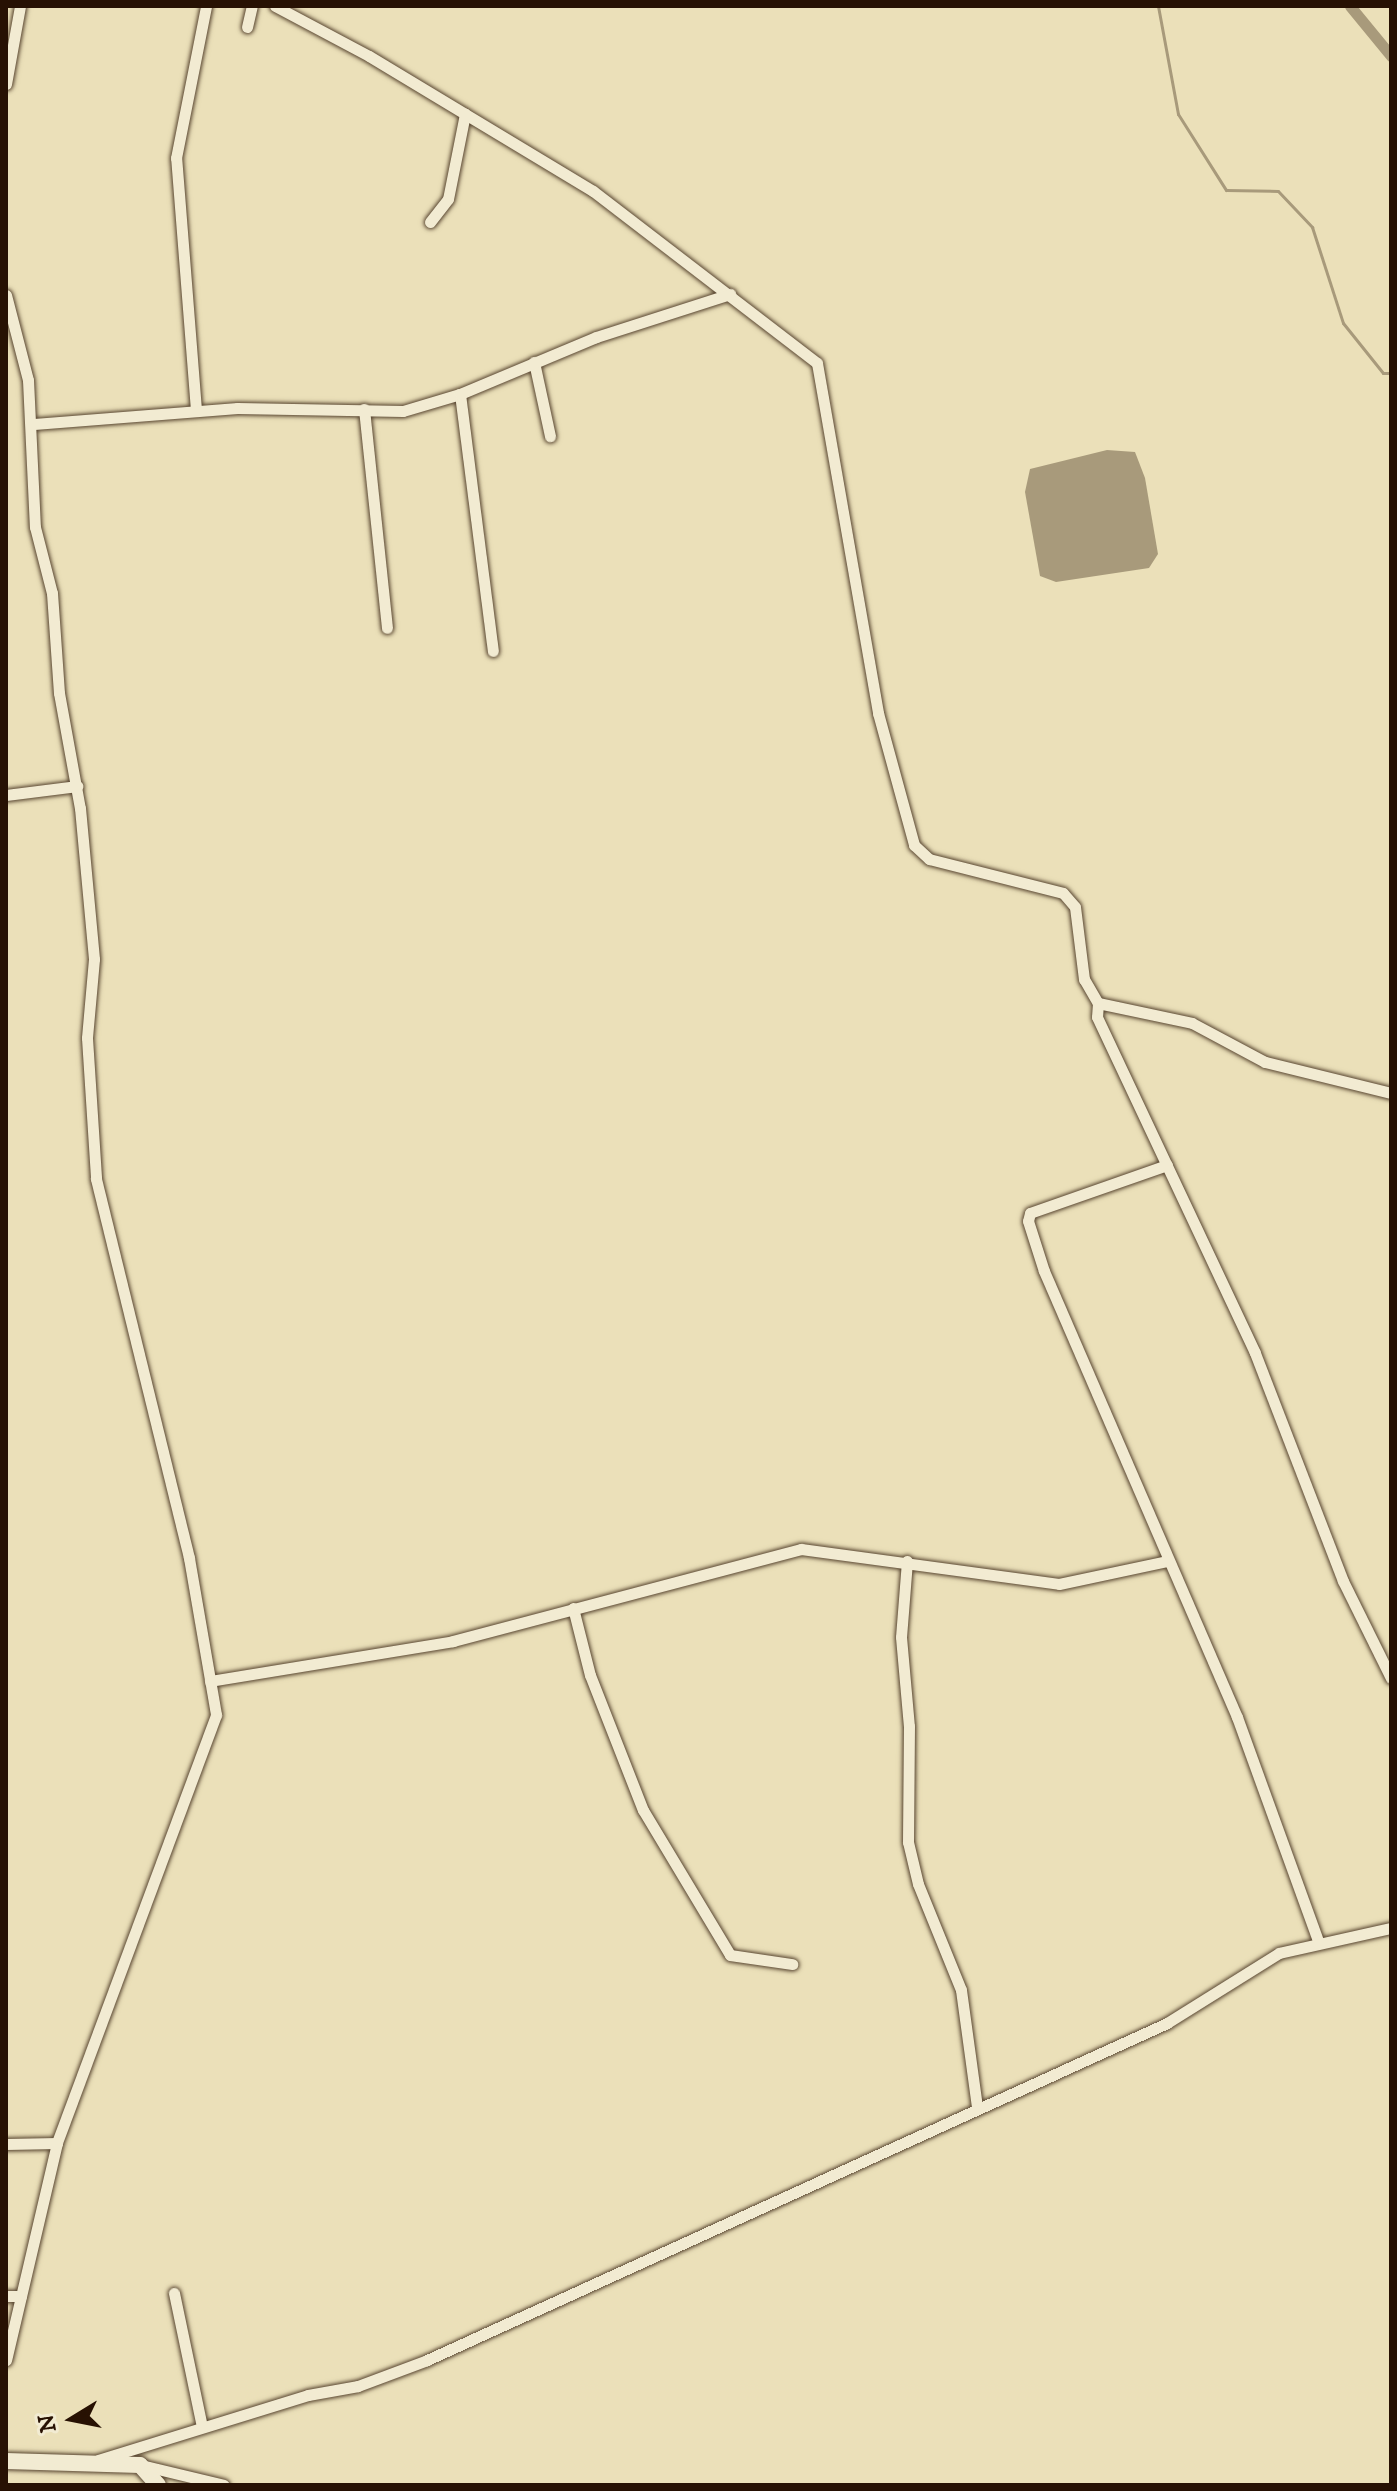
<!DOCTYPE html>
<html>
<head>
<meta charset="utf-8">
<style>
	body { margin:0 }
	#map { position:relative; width:1397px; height:2491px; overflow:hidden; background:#ebe0b9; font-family:"IM FELL DW Pica",serif }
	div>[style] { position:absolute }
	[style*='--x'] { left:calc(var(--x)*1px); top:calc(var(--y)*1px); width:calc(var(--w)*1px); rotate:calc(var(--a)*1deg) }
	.water>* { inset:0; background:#a89a7b }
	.stream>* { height:3px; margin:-1.5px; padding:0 1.5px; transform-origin:1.5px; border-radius:1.5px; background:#a89a7b }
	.canal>* { height:11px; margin:-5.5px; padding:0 5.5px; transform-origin:5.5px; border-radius:5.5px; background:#a89a7b }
	.roads { filter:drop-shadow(0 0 2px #584530) drop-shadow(0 0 2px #584530) }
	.street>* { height:11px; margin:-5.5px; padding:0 5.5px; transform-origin:5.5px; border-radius:5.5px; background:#f2ebd2 }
	.secondary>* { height:16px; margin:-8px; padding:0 8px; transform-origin:8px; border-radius:8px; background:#f2ebd2 }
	span { translate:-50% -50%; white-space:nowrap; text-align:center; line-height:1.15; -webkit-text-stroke:6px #f2ebd2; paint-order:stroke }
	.frame { position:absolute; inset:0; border:8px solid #271103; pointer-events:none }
	.north { position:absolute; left:32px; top:2379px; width:80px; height:80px; -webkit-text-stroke:6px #f2ebd2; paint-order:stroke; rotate:260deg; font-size:22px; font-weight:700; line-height:32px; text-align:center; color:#271103 }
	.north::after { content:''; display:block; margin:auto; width:28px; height:36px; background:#271103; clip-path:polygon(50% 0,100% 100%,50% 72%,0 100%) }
</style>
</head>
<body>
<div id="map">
	<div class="water">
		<i style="clip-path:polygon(1107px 450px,1135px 452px,1145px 478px,1158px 554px,1149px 568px,1056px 582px,1040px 576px,1025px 492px,1030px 469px)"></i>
	</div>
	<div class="stream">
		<i style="--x:1158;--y:6;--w:110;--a:79.5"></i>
		<i style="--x:1178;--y:114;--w:90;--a:57.7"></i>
		<i style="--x:1226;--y:190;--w:52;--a:1.1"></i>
		<i style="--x:1278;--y:191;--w:50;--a:46.6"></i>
		<i style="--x:1312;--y:227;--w:101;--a:72.1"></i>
		<i style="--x:1343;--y:323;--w:64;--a:51.3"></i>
		<i style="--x:1383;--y:373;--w:8;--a:0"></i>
	</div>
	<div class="canal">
		<i style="--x:1350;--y:6;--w:65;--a:50.6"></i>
	</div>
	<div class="roads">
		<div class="street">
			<i style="--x:275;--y:6;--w:106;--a:28"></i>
			<i style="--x:369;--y:56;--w:262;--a:31.1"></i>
			<i style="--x:593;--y:191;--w:282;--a:37.5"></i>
			<i style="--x:817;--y:363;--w:355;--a:80.1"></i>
			<i style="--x:878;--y:713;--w:137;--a:74.7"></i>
			<i style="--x:914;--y:845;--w:21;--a:43"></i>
			<i style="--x:929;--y:859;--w:138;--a:14.2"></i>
			<i style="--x:1063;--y:893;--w:18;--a:49"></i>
			<i style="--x:1075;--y:907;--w:73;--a:82.9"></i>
			<i style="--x:1084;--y:979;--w:28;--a:60"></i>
			<i style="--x:1098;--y:1003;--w:14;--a:94"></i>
			<i style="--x:1097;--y:1017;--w:371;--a:64.8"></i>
			<i style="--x:1255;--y:1353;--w:244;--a:68.9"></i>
			<i style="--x:1343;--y:1581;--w:108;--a:63.7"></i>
			<i style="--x:247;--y:27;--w:22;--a:-77"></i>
			<i style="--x:6;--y:84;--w:79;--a:-79.8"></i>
			<i style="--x:430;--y:222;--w:29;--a:-52"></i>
			<i style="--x:448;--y:199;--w:87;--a:-78.7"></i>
			<i style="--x:6;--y:295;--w:88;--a:75.5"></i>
			<i style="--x:28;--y:380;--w:147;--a:87.3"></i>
			<i style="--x:35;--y:527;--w:68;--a:75.6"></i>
			<i style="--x:52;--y:593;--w:100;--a:86"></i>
			<i style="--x:59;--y:693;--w:117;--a:79.7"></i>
			<i style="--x:80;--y:808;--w:152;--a:84.7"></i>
			<i style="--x:94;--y:959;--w:79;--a:95.1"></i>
			<i style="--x:87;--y:1038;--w:141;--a:86.3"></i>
			<i style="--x:96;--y:1179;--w:390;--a:76.2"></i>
			<i style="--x:189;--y:1558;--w:159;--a:80.2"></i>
			<i style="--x:216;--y:1715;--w:457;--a:110.4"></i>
			<i style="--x:57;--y:2143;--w:223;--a:103.2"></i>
			<i style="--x:534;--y:362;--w:76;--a:77.8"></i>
			<i style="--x:460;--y:394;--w:259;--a:82.7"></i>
			<i style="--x:364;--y:409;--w:220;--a:84"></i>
			<i style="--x:196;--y:410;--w:253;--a:-94.5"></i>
			<i style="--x:176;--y:158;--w:155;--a:-78.8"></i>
			<i style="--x:34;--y:424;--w:204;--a:-4.5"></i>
			<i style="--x:237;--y:408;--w:166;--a:1"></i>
			<i style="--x:403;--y:411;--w:59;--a:-16.6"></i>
			<i style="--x:460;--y:394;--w:147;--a:-22.7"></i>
			<i style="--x:596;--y:337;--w:141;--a:-17.8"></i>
			<i style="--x:6;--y:795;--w:72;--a:-7.2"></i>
			<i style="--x:1098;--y:1003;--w:96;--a:12"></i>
			<i style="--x:1192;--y:1023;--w:83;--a:28.1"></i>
			<i style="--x:1265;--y:1062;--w:130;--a:13.8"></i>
			<i style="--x:1167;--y:1165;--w:145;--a:160.7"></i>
			<i style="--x:1030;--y:1213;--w:8;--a:104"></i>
			<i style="--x:1028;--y:1221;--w:52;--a:72.3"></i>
			<i style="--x:1044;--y:1271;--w:486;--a:66.6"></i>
			<i style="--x:1237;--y:1717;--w:238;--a:70.1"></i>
			<i style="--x:907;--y:1561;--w:76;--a:94.5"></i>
			<i style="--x:901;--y:1637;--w:89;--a:84.9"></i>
			<i style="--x:909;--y:1726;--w:116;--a:90.5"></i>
			<i style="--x:908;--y:1842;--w:43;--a:76.6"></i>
			<i style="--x:918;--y:1884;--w:114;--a:67.9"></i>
			<i style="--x:961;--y:1990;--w:118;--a:82.2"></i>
			<i style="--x:573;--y:1608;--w:69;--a:75.8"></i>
			<i style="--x:590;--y:1675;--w:145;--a:68.6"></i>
			<i style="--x:643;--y:1810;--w:169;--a:59"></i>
			<i style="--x:730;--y:1955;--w:63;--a:8.3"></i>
			<i style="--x:210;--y:1681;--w:246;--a:-9.3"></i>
			<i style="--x:453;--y:1641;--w:360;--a:-14.8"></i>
			<i style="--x:801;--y:1549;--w:260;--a:7.7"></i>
			<i style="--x:1059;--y:1584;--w:110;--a:-12"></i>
			<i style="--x:6;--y:2144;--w:51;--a:-1.1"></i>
			<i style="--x:174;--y:2293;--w:137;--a:78.2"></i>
			<i style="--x:6;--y:2296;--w:15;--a:0"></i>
			<i style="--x:98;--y:2460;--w:220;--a:-17.2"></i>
			<i style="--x:308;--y:2395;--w:51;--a:-10.2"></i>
			<i style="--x:358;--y:2386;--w:74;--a:-20.6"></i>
			<i style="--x:427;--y:2360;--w:813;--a:-24.48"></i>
			<i style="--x:1167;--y:2023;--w:132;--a:-32"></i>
			<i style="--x:1279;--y:1953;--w:115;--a:-12.6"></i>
			<i style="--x:141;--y:2465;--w:85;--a:13.5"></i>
		</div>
		<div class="secondary">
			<i style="--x:6;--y:2461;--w:134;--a:1.7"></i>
			<i style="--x:140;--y:2465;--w:27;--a:48"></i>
		</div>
	</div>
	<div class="frame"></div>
	<div class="north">N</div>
</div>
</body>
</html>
